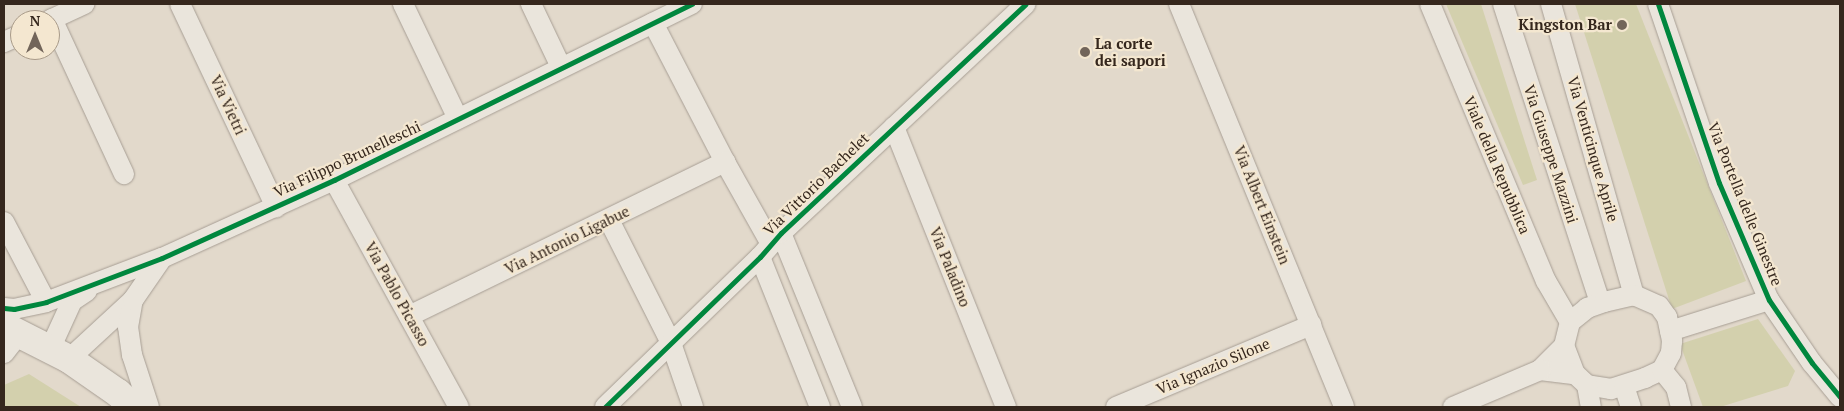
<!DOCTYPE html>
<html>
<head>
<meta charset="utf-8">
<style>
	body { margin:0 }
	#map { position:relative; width:1844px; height:411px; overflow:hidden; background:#e2d9cb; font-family:"PT Serif",serif }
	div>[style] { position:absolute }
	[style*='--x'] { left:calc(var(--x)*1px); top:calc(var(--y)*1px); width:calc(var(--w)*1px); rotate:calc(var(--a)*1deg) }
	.green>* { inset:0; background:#d3d0ad }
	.roads { filter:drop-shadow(0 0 1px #a79e94) drop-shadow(0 0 1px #a79e94) }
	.street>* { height:20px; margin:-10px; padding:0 10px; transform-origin:10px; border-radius:10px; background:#eae5dc }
	.secondary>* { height:28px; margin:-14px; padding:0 14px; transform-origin:14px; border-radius:14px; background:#eae5dc }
	.cycleway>* { height:5px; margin:-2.5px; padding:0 2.5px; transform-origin:2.5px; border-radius:2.5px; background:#00873e }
	.dots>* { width:14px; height:14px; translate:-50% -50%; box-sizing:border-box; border:2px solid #f4e7d0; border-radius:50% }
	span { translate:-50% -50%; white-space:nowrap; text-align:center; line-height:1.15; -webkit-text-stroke:4.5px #f4e7d0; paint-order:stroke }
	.poi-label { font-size:15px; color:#35271d; font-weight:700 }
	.right { translate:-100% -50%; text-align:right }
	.left { translate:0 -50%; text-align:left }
	.street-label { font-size:15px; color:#35271d }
	.frame { position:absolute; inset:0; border:5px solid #35271d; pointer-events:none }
	.north { position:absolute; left:10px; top:10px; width:50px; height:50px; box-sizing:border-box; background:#f4e7d0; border:1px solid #a89a88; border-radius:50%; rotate:0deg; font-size:14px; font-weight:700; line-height:20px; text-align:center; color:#35271d }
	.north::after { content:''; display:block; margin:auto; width:18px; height:22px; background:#72655a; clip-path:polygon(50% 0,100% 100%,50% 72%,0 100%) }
</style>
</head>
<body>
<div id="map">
	<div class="green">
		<i style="clip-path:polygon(1446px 4px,1481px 4px,1537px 180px,1523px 185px)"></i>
		<i style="clip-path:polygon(1575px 4px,1636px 4px,1746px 281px,1672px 309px)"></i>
		<i style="clip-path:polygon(1758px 319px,1795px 371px,1788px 386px,1720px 407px,1703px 407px,1680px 344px)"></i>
		<i style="clip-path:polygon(29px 374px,81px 407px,4px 407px,4px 385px)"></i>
	</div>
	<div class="roads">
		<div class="street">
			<i style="--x:180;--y:4;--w:225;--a:64.7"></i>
			<i style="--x:403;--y:4;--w:127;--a:64.4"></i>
			<i style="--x:531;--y:4;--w:70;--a:64.5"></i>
			<i style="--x:1179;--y:4;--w:435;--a:67.7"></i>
			<i style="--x:1430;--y:4;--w:300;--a:67.3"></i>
			<i style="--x:1546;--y:281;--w:48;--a:59.7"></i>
			<i style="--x:1503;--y:4;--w:314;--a:72"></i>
			<i style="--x:1551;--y:4;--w:303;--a:74.1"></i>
			<i style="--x:1658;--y:4;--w:189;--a:71.2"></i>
			<i style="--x:1719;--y:183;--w:127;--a:66.9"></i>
			<i style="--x:1769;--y:300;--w:76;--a:55.7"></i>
			<i style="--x:1812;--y:363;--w:44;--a:50.5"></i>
			<i style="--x:52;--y:19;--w:171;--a:65.1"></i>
			<i style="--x:50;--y:20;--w:38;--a:-25"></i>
			<i style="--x:653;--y:23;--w:157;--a:62.6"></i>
			<i style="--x:725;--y:162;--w:94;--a:60.7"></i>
			<i style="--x:4;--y:42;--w:17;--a:-24"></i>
			<i style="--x:894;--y:127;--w:302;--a:68.2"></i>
			<i style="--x:334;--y:180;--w:259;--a:61.2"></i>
			<i style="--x:609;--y:220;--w:138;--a:63.2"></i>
			<i style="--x:671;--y:343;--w:68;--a:71"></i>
			<i style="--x:4;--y:222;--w:90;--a:62.3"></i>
			<i style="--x:781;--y:233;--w:188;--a:67.8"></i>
			<i style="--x:760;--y:257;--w:162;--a:68.2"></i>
			<i style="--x:1634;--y:295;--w:27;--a:24"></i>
			<i style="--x:1659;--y:306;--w:14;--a:54"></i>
			<i style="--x:1667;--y:317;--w:25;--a:78"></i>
			<i style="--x:1672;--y:341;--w:12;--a:95"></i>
			<i style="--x:1671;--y:353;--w:19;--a:118"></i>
			<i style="--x:1662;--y:370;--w:19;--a:155"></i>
			<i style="--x:1645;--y:378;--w:36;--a:162"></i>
			<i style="--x:1611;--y:389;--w:24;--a:-171"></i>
			<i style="--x:1587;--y:385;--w:16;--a:-137"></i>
			<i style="--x:1575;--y:374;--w:30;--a:-111"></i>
			<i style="--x:1564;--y:346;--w:25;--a:-76"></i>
			<i style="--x:1570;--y:322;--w:22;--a:-39"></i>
			<i style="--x:1587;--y:308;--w:18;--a:-19"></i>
			<i style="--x:1604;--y:302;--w:31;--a:-13"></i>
			<i style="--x:4;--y:308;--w:10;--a:6"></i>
			<i style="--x:14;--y:309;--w:33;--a:-12"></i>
			<i style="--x:46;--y:302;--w:124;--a:-20.8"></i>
			<i style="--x:162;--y:258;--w:189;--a:-24.4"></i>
			<i style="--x:334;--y:180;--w:399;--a:-26.2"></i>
			<i style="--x:409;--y:316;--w:352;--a:-26"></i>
			<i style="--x:1670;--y:331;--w:104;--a:-17.4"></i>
			<i style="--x:1564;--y:346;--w:34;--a:135"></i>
			<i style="--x:1540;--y:370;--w:35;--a:7"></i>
			<i style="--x:50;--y:349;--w:53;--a:-65.4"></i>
			<i style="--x:72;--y:301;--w:18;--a:-34"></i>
			<i style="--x:4;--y:353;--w:24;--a:-52"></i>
			<i style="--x:69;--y:359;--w:87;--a:-42.7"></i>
			<i style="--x:1662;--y:370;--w:22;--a:51"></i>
			<i style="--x:1676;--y:387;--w:21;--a:76"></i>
			<i style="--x:1587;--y:385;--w:22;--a:80"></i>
			<i style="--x:1624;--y:386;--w:22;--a:72"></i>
			<i style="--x:149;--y:407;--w:55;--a:-108.1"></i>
			<i style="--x:132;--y:355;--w:28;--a:-98"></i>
			<i style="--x:128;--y:327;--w:27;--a:-80"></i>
			<i style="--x:133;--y:300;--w:51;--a:-55.4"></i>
			<i style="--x:605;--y:407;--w:216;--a:-44.1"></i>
			<i style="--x:760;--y:257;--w:32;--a:-49"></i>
			<i style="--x:781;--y:233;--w:335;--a:-43.1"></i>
			<i style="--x:1116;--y:407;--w:212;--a:-22.8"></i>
			<i style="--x:1453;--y:407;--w:95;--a:-23"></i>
		</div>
		<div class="secondary">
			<i style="--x:4;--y:326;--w:73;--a:26.9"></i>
			<i style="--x:69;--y:359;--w:60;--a:34.8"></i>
			<i style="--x:118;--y:393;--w:21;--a:43"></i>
		</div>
	</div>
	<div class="cycleway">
		<i style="--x:1658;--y:4;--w:189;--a:71.2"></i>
		<i style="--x:1719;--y:183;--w:127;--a:66.9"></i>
		<i style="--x:1769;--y:300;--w:76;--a:55.7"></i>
		<i style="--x:1812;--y:363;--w:44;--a:50.5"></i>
		<i style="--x:4;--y:308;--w:10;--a:6"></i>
		<i style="--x:14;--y:309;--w:33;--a:-12"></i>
		<i style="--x:46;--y:302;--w:124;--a:-20.8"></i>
		<i style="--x:162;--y:258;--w:189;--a:-24.4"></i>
		<i style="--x:334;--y:180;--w:399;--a:-26.2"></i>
		<i style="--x:605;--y:407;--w:216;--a:-44.1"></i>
		<i style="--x:760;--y:257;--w:32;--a:-49"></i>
		<i style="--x:781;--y:233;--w:335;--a:-43.1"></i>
	</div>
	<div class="dots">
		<i style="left:1622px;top:25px;background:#72655a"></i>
		<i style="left:1085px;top:52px;background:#72655a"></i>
	</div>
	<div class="poi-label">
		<span class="right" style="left:1612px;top:25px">Kingston Bar</span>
		<span class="left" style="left:1095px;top:52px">La corte<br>dei sapori</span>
	</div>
	<div class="street-label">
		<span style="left:228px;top:105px;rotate:65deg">Via Vietri</span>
		<span style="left:1593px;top:149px;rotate:74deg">Via Venticinque Aprile</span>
		<span style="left:1551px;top:154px;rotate:72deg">Via Giuseppe Mazzini</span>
		<span style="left:347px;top:159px;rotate:-25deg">Via Filippo Brunelleschi</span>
		<span style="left:1497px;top:165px;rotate:67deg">Viale della Repubblica</span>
		<span style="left:816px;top:184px;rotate:-44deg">Via Vittorio Bachelet</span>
		<span style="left:1745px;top:204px;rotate:68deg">Via Portella delle Ginestre</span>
		<span style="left:1262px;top:205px;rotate:68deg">Via Albert Einstein</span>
		<span style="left:567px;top:240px;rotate:-26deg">Via Antonio Ligabue</span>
		<span style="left:950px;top:267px;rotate:68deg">Via Paladino</span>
		<span style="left:397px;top:294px;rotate:61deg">Via Pablo Picasso</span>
		<span style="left:1213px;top:366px;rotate:-23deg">Via Ignazio Silone</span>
	</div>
	<div class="frame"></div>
	<div class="north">N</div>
</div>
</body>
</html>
